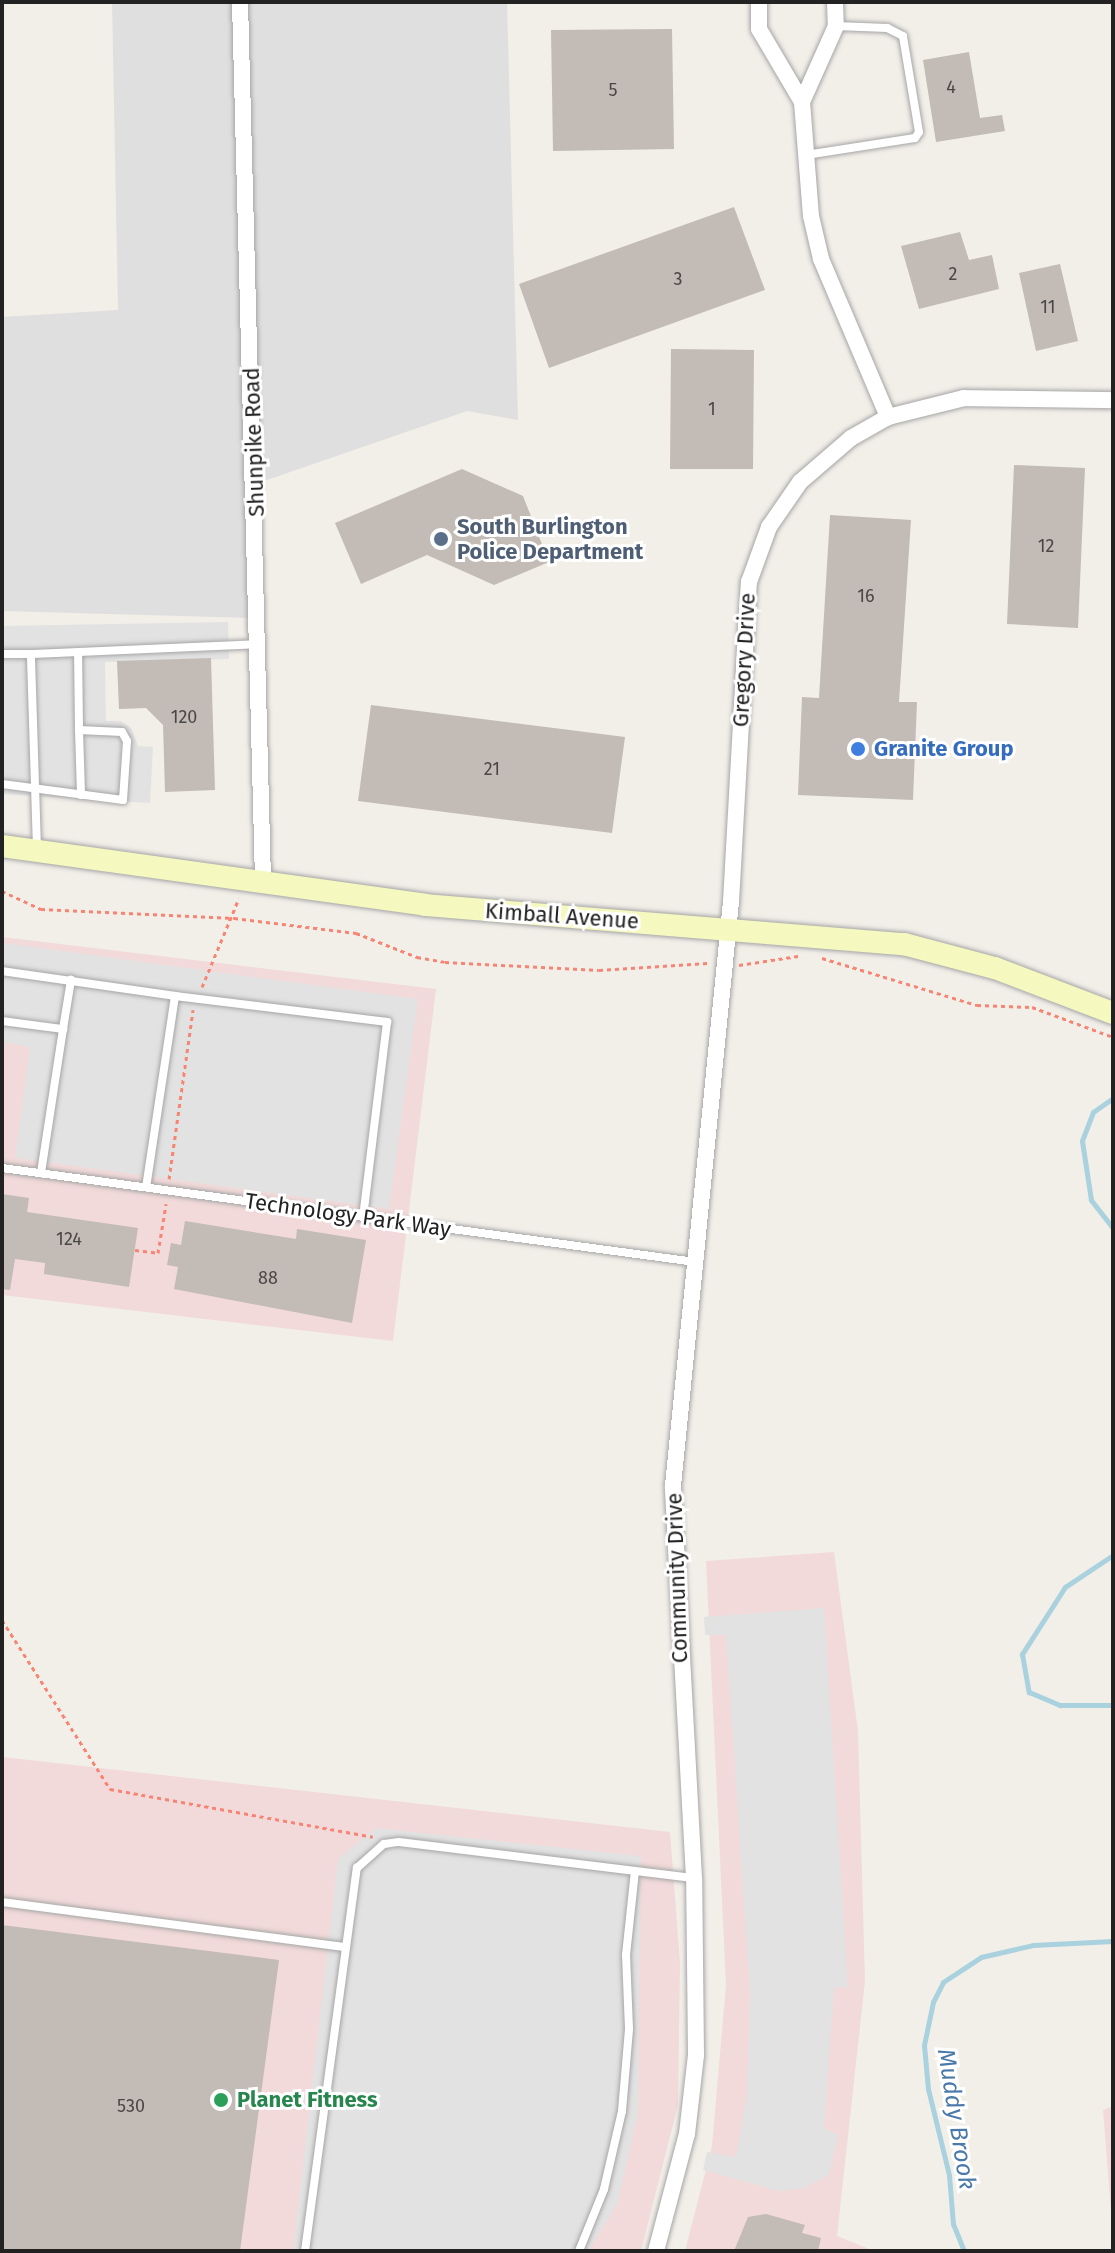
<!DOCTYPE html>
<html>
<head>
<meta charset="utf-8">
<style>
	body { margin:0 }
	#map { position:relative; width:1115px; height:2253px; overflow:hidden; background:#f2efe9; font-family:"Fira Sans",sans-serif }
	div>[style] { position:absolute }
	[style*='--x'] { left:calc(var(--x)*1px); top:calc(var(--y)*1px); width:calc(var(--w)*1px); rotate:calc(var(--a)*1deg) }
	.residential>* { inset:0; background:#e0dfdf }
	.commercial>* { inset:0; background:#f1dad9 }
	.parking>* { inset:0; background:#e2e2e2 }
	.stream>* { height:5px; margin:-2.5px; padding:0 2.5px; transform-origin:2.5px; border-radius:2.5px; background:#aad1de }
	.building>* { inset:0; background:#c3bbb5 }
	.path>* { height:3px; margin-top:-1.5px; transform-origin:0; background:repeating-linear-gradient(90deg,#f88474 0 4px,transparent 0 8px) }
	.roads { filter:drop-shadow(0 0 2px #a6a6a6) drop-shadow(0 0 2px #a6a6a6) }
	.lane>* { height:8px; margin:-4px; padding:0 4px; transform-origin:4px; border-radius:4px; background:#fff }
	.street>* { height:16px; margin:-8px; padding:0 8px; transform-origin:8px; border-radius:8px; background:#fff }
	.secondary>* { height:22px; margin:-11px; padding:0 11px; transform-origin:11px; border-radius:11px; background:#f5f9bf }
	.dots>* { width:22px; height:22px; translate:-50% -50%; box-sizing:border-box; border:4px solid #fff; border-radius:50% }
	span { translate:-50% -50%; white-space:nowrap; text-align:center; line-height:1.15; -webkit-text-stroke:6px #fff; paint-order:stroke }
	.number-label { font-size:18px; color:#4a4847 }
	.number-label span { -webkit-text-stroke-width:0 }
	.street-label { font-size:22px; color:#222 }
	.service-label { font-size:22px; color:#4e5e75; font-weight:700 }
	.left { translate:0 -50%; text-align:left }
	.shop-label { font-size:22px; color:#366cbe; font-weight:700 }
	.leisure-label { font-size:22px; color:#27864d; font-weight:700 }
	.water-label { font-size:24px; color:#4b79a9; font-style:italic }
	.frame { position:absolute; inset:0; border:4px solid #222; pointer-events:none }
</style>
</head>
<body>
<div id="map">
	<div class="residential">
		<i style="clip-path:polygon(112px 2px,507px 2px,518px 420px,467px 411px,247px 487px,251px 618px,2px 611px,2px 317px,118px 310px)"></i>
	</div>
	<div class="commercial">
		<i style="clip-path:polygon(2px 937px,436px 989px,393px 1341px,2px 1295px)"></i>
		<i style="clip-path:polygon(834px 1552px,858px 1731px,865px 1981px,837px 2236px,874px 2251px,685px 2251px,712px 2146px,726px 1985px,706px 1561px)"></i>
		<i style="clip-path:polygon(2px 1757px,670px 1832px,680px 1963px,678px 2105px,641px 2251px,2px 2251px)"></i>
		<i style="clip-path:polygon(1113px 2106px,1113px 2237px,1103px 2110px)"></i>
	</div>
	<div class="parking">
		<i style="clip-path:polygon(228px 622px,229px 659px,105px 662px,106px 721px,121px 721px,131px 728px,138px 746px,153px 747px,150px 803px,2px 794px,2px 626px)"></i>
		<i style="clip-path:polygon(2px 943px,418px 999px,389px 1209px,15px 1158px,30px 1047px,2px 1042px)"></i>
		<i style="clip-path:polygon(824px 1608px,848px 1987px,834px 1988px,824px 2128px,838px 2135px,829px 2175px,802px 2189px,778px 2191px,703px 2170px,707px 2152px,736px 2157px,747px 2095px,750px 1992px,726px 1635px,705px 1635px,704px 1617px)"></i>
		<i style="clip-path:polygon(376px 1828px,641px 1856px,638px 2114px,617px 2205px,588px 2251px,293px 2251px,338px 1859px)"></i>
	</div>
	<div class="stream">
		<i style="--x:1113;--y:1098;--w:24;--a:145"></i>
		<i style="--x:1093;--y:1112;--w:31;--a:111"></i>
		<i style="--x:1082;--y:1141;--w:60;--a:81.3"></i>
		<i style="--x:1091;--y:1200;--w:36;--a:52"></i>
		<i style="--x:1113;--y:1555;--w:58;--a:146.3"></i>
		<i style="--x:1065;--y:1587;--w:80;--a:122.7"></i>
		<i style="--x:1022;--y:1654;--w:39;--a:80"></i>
		<i style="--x:1029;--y:1692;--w:34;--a:23"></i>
		<i style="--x:1060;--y:1705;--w:53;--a:0"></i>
		<i style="--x:964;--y:2251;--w:29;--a:-112"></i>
		<i style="--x:953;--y:2224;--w:49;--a:-94.7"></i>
		<i style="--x:949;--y:2175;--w:89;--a:-103.7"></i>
		<i style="--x:928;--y:2089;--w:44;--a:-95.2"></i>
		<i style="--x:924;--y:2045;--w:44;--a:-78.2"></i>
		<i style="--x:933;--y:2002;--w:22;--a:-63"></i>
		<i style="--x:943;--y:1982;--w:45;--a:-33.3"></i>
		<i style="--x:981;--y:1957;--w:53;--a:-13"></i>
		<i style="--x:1033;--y:1945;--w:80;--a:-2.9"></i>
	</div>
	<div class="building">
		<i style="clip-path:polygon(672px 29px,674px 149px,553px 151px,551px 30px)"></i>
		<i style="clip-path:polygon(969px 52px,980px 118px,1002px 115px,1005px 131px,936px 142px,923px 60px)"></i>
		<i style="clip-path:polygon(734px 207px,765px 290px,549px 368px,519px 284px)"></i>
		<i style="clip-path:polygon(960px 232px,969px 260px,992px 255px,999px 289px,919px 309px,901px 246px)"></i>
		<i style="clip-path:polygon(1060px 264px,1078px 341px,1036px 351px,1019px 273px)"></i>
		<i style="clip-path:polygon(671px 349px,754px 350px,753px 469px,670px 469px)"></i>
		<i style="clip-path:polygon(1014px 465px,1085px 468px,1078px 628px,1007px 624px)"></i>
		<i style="clip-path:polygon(462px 469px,523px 496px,549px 562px,494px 585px,427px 555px,361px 584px,335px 523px)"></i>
		<i style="clip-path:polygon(830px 515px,911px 520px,899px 702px,917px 702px,913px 800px,798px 795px,802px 697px,819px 698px)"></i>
		<i style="clip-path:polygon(211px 658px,215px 790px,165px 792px,163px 725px,146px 708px,119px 709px,117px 661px)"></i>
		<i style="clip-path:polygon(371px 705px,625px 737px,612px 833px,358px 801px)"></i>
		<i style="clip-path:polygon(2px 1194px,29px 1198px,27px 1212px,138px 1228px,129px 1287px,44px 1274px,45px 1263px,15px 1259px,10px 1290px,2px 1289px)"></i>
		<i style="clip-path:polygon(185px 1221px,296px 1239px,297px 1229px,366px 1240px,352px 1323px,174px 1289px,178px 1267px,167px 1265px,171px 1243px,181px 1245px)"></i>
		<i style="clip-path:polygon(2px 1925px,279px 1960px,240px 2251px,2px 2251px)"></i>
		<i style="clip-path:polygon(766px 2214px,805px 2225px,802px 2233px,821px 2238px,818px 2251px,734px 2251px,748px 2217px)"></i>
	</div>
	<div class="path">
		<i style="--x:2;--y:891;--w:43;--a:24.8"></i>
		<i style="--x:41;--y:909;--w:193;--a:2.7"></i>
		<i style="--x:234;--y:918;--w:123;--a:7"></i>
		<i style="--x:356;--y:933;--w:66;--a:21.5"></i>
		<i style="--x:417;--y:957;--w:28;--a:10"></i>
		<i style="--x:445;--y:962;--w:154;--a:3"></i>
		<i style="--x:599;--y:970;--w:109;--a:-3.7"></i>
		<i style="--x:822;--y:958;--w:162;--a:16.9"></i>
		<i style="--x:977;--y:1005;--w:55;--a:2.1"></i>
		<i style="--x:1032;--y:1007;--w:86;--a:20.3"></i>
		<i style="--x:739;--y:965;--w:60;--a:-8.7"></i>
		<i style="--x:202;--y:987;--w:96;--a:-67.4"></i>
		<i style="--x:169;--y:1179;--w:171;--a:-81.9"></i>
		<i style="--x:135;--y:1250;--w:23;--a:7"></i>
		<i style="--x:158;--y:1253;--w:50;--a:-80.7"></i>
		<i style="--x:2;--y:1620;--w:201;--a:57.4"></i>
		<i style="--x:110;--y:1789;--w:267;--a:10.3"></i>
	</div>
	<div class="roads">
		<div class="lane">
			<i style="--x:806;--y:155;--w:110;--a:-8.9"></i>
			<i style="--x:915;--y:138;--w:7;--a:-56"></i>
			<i style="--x:919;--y:132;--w:97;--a:-99.5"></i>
			<i style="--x:903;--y:36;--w:18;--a:-153"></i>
			<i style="--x:887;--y:28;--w:51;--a:-177.8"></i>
			<i style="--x:2;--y:654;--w:29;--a:0"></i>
			<i style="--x:79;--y:730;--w:65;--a:88.2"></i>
			<i style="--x:2;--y:784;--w:122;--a:7.5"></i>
			<i style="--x:123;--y:800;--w:59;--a:-86.1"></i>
			<i style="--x:127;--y:741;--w:10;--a:-119"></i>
			<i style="--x:122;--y:732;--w:43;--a:-177.3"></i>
			<i style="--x:79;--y:730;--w:78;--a:-90.7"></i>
			<i style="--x:37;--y:849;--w:195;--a:-91.8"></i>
			<i style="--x:31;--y:654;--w:227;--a:-2.5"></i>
			<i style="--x:2;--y:971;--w:175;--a:8.2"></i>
			<i style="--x:175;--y:996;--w:193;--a:98.6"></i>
			<i style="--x:175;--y:996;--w:214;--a:7"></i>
			<i style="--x:387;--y:1022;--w:196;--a:97"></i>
			<i style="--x:2;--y:1021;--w:62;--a:7.5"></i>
			<i style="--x:63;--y:1029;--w:146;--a:98.7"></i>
			<i style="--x:63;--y:1029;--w:50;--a:-80.7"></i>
			<i style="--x:2;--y:1168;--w:699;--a:7.72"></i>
			<i style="--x:2;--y:1902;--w:345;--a:7.5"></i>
			<i style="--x:305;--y:2251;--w:387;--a:-82.3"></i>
			<i style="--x:357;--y:1868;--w:36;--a:-42"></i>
			<i style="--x:384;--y:1844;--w:15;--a:-8"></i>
			<i style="--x:399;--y:1842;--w:296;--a:7"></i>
			<i style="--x:579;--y:2251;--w:67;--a:-68"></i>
			<i style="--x:604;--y:2189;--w:80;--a:-77"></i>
			<i style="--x:622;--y:2111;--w:82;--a:-85.1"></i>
			<i style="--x:629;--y:2029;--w:74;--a:-92.3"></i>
			<i style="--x:626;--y:1955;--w:84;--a:-83.9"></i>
		</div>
		<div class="street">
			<i style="--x:240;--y:2;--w:881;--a:88.5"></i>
			<i style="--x:759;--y:2;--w:27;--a:90"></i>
			<i style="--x:759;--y:29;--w:85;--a:59.5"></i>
			<i style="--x:835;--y:2;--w:24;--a:88"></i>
			<i style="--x:836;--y:26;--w:83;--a:114.1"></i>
			<i style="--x:802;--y:102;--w:114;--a:85.5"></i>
			<i style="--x:811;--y:216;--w:44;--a:76.9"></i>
			<i style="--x:821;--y:259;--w:172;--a:67"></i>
			<i style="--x:656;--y:2251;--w:121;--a:-75.2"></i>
			<i style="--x:687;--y:2134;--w:80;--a:-83.5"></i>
			<i style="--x:696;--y:2055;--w:177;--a:-90.6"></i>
			<i style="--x:694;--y:1878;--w:393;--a:-93.1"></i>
			<i style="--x:673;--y:1486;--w:587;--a:-84.33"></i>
			<i style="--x:731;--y:902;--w:321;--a:-86.8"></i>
			<i style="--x:749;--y:582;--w:59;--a:-70"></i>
			<i style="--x:769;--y:527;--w:55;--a:-55.4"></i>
			<i style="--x:800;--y:482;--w:67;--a:-40.8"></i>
			<i style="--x:851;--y:438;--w:43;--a:-29.6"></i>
			<i style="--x:888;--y:417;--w:78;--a:-14"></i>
			<i style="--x:964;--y:398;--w:149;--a:0.8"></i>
		</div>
		<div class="secondary">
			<i style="--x:2;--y:846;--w:427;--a:7.9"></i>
			<i style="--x:425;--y:905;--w:481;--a:4.7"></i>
			<i style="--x:904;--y:944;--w:94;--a:14.8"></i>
			<i style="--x:995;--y:968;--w:126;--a:20.9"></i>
		</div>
	</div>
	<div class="dots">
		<i style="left:441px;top:539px;background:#5c6f8a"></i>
		<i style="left:858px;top:749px;background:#3f7fe0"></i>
		<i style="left:221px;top:2100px;background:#2e9e5b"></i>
	</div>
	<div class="number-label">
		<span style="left:951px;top:87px">4</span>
		<span style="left:613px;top:90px">5</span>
		<span style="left:953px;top:274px">2</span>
		<span style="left:678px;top:279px">3</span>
		<span style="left:1048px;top:307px">11</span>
		<span style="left:712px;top:409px">1</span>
		<span style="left:1046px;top:546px">12</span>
		<span style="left:866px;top:596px">16</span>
		<span style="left:184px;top:717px">120</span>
		<span style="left:492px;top:769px">21</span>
		<span style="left:69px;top:1239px">124</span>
		<span style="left:268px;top:1278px">88</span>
		<span style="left:131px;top:2106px">530</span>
	</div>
	<div class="street-label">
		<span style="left:254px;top:442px;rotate:-92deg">Shunpike Road</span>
		<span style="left:744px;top:660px;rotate:-87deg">Gregory Drive</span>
		<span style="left:562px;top:916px;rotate:4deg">Kimball Avenue</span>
		<span style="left:348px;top:1215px;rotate:8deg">Technology Park Way</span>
		<span style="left:677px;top:1578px;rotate:-92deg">Community Drive</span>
	</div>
	<div class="service-label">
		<span class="left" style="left:457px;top:539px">South Burlington<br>Police Department</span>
	</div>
	<div class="shop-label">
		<span class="left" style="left:874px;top:749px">Granite Group</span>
	</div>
	<div class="leisure-label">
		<span class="left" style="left:237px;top:2100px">Planet Fitness</span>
	</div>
	<div class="water-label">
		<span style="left:956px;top:2119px;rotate:81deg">Muddy Brook</span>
	</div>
	<div class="frame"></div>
</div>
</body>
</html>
